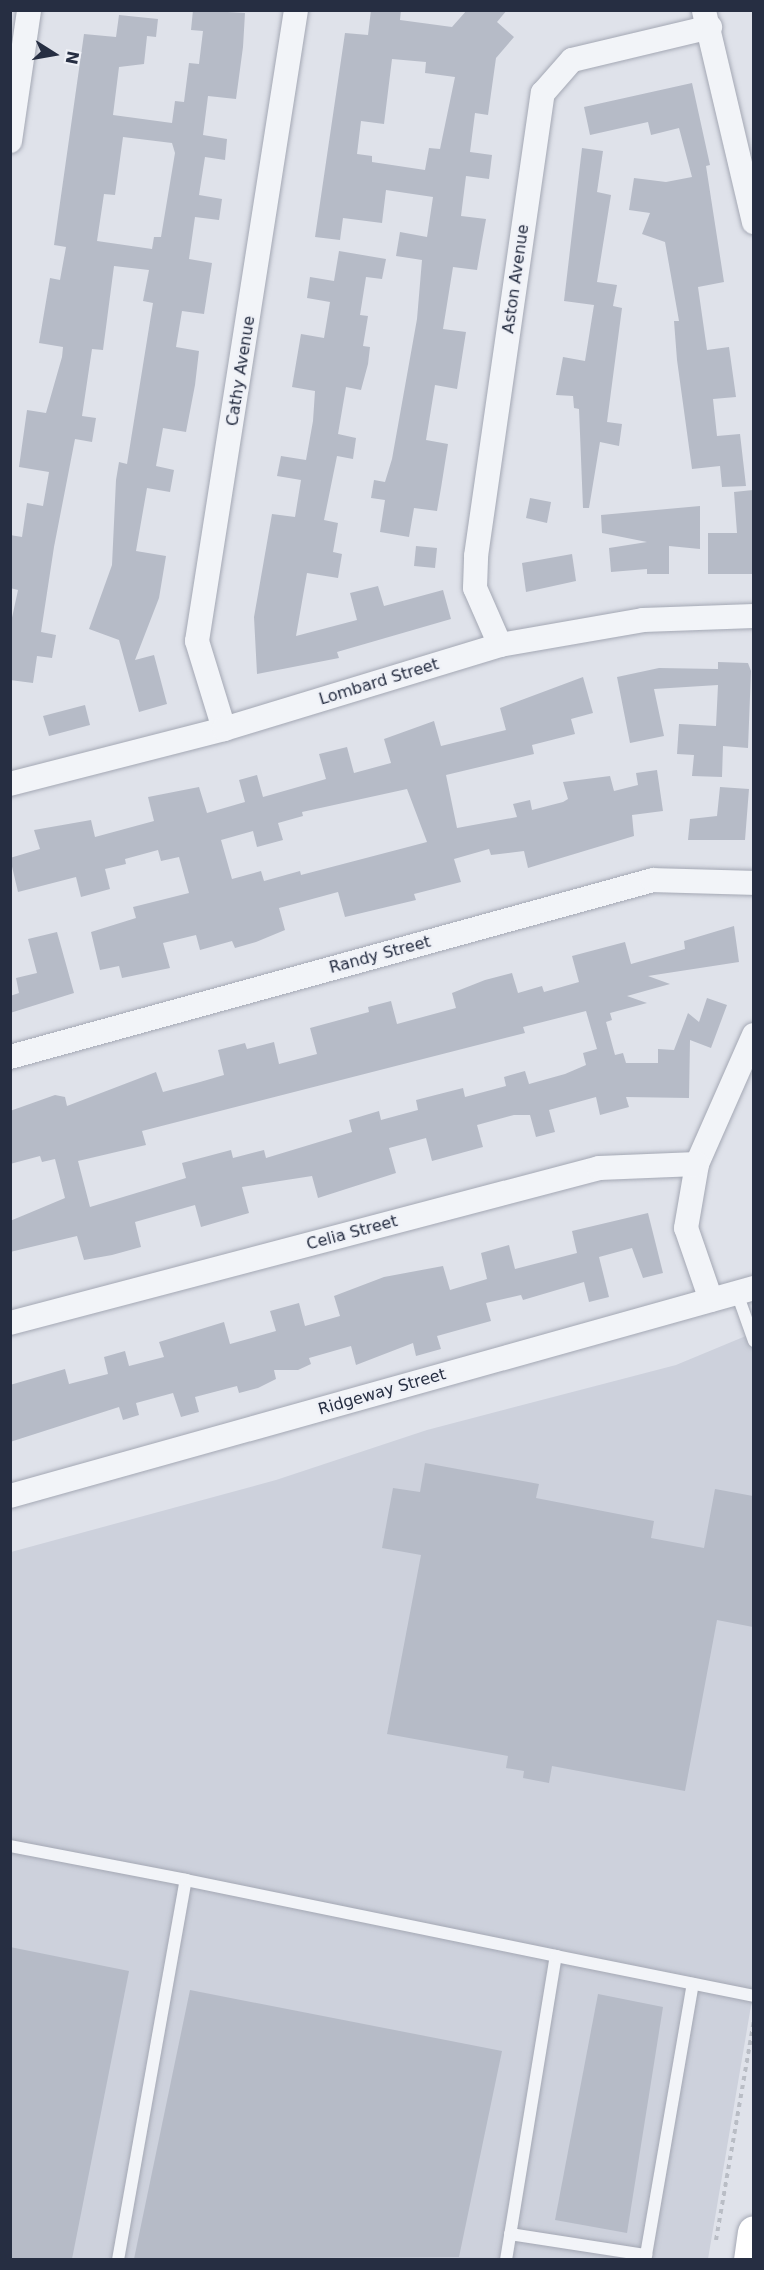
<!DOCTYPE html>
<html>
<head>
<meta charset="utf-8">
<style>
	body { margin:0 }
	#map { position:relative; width:764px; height:2270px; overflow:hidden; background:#dfe2ea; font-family:"DejaVu Sans",sans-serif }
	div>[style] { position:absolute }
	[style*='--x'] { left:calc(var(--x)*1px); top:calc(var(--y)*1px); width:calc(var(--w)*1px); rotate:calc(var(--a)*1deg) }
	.built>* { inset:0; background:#cdd1dc }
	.building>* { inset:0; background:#b6bbc7 }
	.path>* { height:4px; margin-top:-2px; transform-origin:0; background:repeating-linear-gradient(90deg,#b9bdc5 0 4.5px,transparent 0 9px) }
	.roads { filter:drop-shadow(0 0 2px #a4a8b4) drop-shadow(0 0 2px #a4a8b4) }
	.service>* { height:12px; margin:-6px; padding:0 6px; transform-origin:6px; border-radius:6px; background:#f2f4f8 }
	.minor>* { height:24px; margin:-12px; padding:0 12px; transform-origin:12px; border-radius:12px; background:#f2f4f8 }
	.primary>* { height:33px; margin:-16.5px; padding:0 16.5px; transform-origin:16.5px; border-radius:16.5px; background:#fff }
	span { translate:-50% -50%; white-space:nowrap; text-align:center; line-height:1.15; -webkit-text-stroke:4.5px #eff1f7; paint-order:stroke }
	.street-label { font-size:16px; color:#262e42 }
	.frame { position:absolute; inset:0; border:12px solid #262e42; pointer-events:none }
	.north { position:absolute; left:24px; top:24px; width:60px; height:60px; -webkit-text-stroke:4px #eff1f7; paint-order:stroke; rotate:101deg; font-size:16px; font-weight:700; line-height:24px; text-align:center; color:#262e42 }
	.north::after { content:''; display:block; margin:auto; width:21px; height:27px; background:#262e42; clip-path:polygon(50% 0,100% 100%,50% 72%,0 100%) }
</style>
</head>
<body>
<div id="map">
	<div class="built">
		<i style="clip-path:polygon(753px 1333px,753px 1994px,708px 2259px,11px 2260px,11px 1552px,276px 1480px,427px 1430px,676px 1365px)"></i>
	</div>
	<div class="building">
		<i style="clip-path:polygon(evenodd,193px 10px,245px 13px,243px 47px,236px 99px,208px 96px,203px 135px,227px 139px,225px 160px,205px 157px,199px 195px,222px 199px,219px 220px,195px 217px,189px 259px,212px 263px,204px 314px,182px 311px,176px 347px,199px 351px,195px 385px,186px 432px,163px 428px,156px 466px,174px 470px,170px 492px,147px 488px,136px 551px,166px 556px,159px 598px,135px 660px,154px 655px,167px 704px,139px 712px,119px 640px,89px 629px,112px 565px,116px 480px,119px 462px,127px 464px,153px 303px,143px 301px,149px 270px,114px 266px,103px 350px,92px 349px,82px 416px,96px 418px,92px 442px,75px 439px,54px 547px,41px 632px,56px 635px,52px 658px,37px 656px,33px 683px,10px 680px,10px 627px,18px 590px,10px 588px,10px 535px,22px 537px,27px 503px,43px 506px,49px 472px,19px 467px,27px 410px,46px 413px,62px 357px,63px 347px,39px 343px,50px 278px,60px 280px,66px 247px,54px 245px,84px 34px,116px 37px,119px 15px,158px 19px,156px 37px,147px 36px,144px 64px,119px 67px,113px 115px,172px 123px,175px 101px,184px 102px,189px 63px,199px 64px,203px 31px,191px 30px,193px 10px,123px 137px,172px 143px,175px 153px,161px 237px,154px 237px,152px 249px,97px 241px,104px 194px,115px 195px,123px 137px)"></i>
		<i style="clip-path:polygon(evenodd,371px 10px,401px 10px,400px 20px,452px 27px,467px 10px,507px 10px,497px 22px,514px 37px,496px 58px,488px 115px,475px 113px,470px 152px,492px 155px,489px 179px,466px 176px,461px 216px,486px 219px,482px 241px,477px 270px,453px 267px,443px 329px,466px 332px,457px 389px,435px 385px,426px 440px,448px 444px,441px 488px,437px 511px,414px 508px,409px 537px,380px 532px,385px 500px,371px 498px,374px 480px,385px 482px,392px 459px,417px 319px,422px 260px,396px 256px,400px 232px,427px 237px,433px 197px,386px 190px,382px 223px,343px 218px,340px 240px,315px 237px,345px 33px,368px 35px,371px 10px,392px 59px,426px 62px,425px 73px,455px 77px,440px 149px,429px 148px,425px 170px,372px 162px,372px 156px,357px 154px,361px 121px,384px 124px,392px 59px)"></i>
		<i style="clip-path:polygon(692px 83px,710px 165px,706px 166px,724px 282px,698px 287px,707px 350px,729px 347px,736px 397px,713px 399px,717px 436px,740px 434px,746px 486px,722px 487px,720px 466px,692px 469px,677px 360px,674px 321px,679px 321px,665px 242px,642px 234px,650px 213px,629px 210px,634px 178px,666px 182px,692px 177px,679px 128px,651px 135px,648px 122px,590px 135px,584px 107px)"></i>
		<i style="clip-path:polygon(582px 148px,603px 151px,597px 192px,611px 195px,597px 282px,617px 285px,613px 306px,622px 308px,607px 422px,622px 424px,619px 446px,600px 442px,589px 508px,583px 508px,579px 409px,574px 408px,573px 396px,556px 395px,563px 357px,585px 361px,594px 305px,564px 301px)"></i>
		<i style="clip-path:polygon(339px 251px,386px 259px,382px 279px,366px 277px,360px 315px,368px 316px,363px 346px,370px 347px,368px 364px,361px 390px,346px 387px,338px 434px,356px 438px,353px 459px,337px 456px,324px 520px,338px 523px,333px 552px,342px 554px,338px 578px,307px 573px,296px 636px,357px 620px,350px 593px,378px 586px,384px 606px,443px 590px,451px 619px,337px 652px,339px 658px,257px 674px,254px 617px,272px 514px,295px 517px,301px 480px,277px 476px,281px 456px,306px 460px,313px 421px,315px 391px,292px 387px,301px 334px,324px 338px,330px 302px,307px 298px,310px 277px,334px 281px)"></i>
		<i style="clip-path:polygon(753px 490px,753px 574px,708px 574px,708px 533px,737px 533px,734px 492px)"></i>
		<i style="clip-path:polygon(530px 498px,551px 502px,547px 523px,526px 518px)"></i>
		<i style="clip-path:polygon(700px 506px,700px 549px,669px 546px,669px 574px,647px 574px,647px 569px,611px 572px,609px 548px,647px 542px,602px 533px,601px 515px)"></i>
		<i style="clip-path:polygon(416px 546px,437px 548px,435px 568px,414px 566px)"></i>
		<i style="clip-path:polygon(572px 554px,576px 581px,526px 592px,522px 563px)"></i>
		<i style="clip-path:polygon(718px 662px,748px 663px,751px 671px,748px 748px,723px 746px,722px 777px,692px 776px,694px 755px,677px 754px,679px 724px,716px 726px,718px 685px,654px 689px,664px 736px,630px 743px,617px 677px,659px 668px,718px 669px)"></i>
		<i style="clip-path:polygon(evenodd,583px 677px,593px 713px,571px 719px,575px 734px,532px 745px,534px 754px,446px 775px,457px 828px,517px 817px,513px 804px,530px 800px,532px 810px,563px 802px,568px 799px,563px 782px,610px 776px,614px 791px,638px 785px,636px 773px,657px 770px,663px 811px,632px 815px,634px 836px,528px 868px,524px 851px,491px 855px,489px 849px,454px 859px,461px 882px,414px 894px,416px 900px,345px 917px,338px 892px,279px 908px,285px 930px,256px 942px,235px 948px,232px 941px,200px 950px,196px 935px,163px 943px,170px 968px,122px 978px,119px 966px,100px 970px,91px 932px,136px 918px,133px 907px,189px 893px,179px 857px,161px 861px,158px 850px,125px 859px,126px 864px,105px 869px,110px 889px,81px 897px,76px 877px,18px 892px,10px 858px,40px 849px,34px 830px,91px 820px,95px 837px,154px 821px,148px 797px,199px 787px,207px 813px,245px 802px,239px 780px,257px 775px,263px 797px,326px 779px,319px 754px,347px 747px,354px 773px,391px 763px,384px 739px,434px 721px,441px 746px,506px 730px,500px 708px,583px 677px,407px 789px,427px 842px,301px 875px,300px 871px,264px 881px,261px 871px,232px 879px,221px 840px,253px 831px,257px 847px,283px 840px,278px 823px,303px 816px,302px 812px,407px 789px)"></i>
		<i style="clip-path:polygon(85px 705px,90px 725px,49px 736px,43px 716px)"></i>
		<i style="clip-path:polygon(720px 787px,749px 789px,745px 840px,688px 840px,690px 819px,717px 816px)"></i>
		<i style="clip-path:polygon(evenodd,734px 926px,739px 962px,648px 976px,670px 984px,627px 996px,647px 1003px,610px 1013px,612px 1020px,606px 1022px,615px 1055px,623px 1053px,626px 1063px,658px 1063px,658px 1049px,674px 1050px,688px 1013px,699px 1022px,707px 998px,727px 1005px,711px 1048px,690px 1040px,689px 1098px,626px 1097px,629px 1107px,600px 1115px,596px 1097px,549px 1110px,555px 1132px,536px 1137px,530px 1115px,514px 1115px,477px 1125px,483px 1147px,432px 1161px,426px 1138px,389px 1148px,396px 1173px,318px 1198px,312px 1176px,242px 1187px,249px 1213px,201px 1227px,195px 1205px,135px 1222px,141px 1247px,112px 1255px,84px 1260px,77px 1236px,10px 1252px,10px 1221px,65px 1198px,55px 1159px,42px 1162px,40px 1156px,10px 1164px,10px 1111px,55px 1095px,65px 1097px,67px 1106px,156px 1072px,163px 1092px,200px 1082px,224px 1075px,218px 1050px,245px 1043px,247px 1049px,274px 1042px,279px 1064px,317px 1054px,310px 1028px,369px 1012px,368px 1007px,391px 1001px,397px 1024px,456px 1008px,452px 993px,485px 980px,512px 973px,518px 993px,542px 986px,544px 992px,579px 982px,572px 956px,625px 942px,631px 964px,685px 949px,684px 941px,734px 926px,586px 1011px,597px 1049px,583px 1053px,586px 1065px,565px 1074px,529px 1084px,525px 1071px,504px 1077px,506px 1086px,465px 1097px,463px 1088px,416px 1100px,418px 1110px,381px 1120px,379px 1111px,349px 1120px,352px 1132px,266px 1158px,264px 1150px,233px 1158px,231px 1150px,182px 1163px,186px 1178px,90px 1207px,78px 1161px,146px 1145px,142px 1131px,525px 1033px,523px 1027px,586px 1011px)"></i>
		<i style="clip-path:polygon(57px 932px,74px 993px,10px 1013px,10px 996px,19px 993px,16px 978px,37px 973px,28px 939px)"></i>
		<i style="clip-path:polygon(648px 1213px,663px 1273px,643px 1278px,632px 1248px,599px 1257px,609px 1297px,589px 1302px,584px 1282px,523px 1300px,521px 1295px,486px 1303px,491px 1321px,437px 1336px,441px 1349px,416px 1356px,413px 1343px,356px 1365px,351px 1346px,309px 1358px,311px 1364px,298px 1370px,274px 1370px,276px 1379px,258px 1388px,239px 1393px,237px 1386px,195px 1397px,199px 1412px,181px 1417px,173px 1393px,136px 1403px,139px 1415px,123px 1420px,119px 1407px,10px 1442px,10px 1385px,65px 1369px,69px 1384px,108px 1374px,104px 1357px,125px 1351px,129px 1366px,164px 1357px,159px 1342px,224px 1322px,230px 1344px,276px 1331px,270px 1311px,299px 1303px,305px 1326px,340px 1316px,334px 1296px,384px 1277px,443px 1266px,450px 1290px,487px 1279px,481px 1253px,509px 1245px,515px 1269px,577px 1253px,572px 1231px)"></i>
		<i style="clip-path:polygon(425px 1463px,539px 1484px,536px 1498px,654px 1521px,651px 1538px,704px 1548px,715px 1489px,753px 1496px,753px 1627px,717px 1620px,685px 1791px,552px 1766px,549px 1783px,523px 1778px,524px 1771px,506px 1768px,508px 1756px,387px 1734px,421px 1555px,382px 1548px,393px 1488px,420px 1492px)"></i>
		<i style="clip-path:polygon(10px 1947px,129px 1971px,72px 2259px,10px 2259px)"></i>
		<i style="clip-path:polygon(190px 1990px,502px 2051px,459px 2257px,134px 2259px)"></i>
		<i style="clip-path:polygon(598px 1994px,663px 2007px,627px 2233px,555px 2220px)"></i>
	</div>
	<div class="path">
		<i style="--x:716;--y:2240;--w:222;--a:-80.2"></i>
	</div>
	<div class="roads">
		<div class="service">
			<i style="--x:737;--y:1293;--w:51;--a:70.5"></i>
			<i style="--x:10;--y:1846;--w:179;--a:10.9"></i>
			<i style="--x:510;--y:2234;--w:138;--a:8.8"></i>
			<i style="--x:646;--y:2255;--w:275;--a:-80.2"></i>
			<i style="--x:118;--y:2260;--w:386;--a:-79.9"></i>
			<i style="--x:186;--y:1880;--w:378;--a:11.6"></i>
			<i style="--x:506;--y:2260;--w:308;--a:-80.7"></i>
			<i style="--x:556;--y:1956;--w:202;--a:11.4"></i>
		</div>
		<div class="minor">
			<i style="--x:704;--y:11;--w:217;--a:76.7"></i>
			<i style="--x:10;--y:141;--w:132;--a:-81.7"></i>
			<i style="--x:500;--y:645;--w:62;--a:-113.7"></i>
			<i style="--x:475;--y:588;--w:32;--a:-88"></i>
			<i style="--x:476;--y:556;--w:468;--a:-81.8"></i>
			<i style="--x:543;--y:93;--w:44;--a:-48.7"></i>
			<i style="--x:572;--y:60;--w:142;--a:-13.4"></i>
			<i style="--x:224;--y:729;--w:92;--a:-107.1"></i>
			<i style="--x:197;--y:641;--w:639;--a:-81.08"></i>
			<i style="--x:10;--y:784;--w:221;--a:-14.4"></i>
			<i style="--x:224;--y:729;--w:288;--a:-16.9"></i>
			<i style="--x:500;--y:645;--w:145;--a:-9.9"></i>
			<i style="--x:643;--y:620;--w:111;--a:-2.1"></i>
			<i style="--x:10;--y:1057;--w:667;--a:-15.39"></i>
			<i style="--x:653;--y:880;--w:101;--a:1.7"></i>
			<i style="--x:711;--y:1300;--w:76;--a:-109.1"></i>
			<i style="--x:686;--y:1228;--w:65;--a:-80.2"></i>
			<i style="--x:697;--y:1164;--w:141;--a:-66.2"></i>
			<i style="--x:10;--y:1323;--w:609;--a:-14.74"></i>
			<i style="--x:599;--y:1168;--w:98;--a:-2.3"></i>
			<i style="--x:10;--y:1496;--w:773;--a:-15.62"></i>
		</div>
		<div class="primary">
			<i style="--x:750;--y:2260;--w:28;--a:-82"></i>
		</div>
	</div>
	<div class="street-label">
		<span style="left:516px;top:279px;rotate:-82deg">Aston Avenue</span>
		<span style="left:241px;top:371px;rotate:-81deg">Cathy Avenue</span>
		<span style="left:379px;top:682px;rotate:-17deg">Lombard Street</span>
		<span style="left:380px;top:955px;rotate:-15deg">Randy Street</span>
		<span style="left:352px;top:1233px;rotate:-15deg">Celia Street</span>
		<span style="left:382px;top:1392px;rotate:-16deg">Ridgeway Street</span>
	</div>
	<div class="frame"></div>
	<div class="north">N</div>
</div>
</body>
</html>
